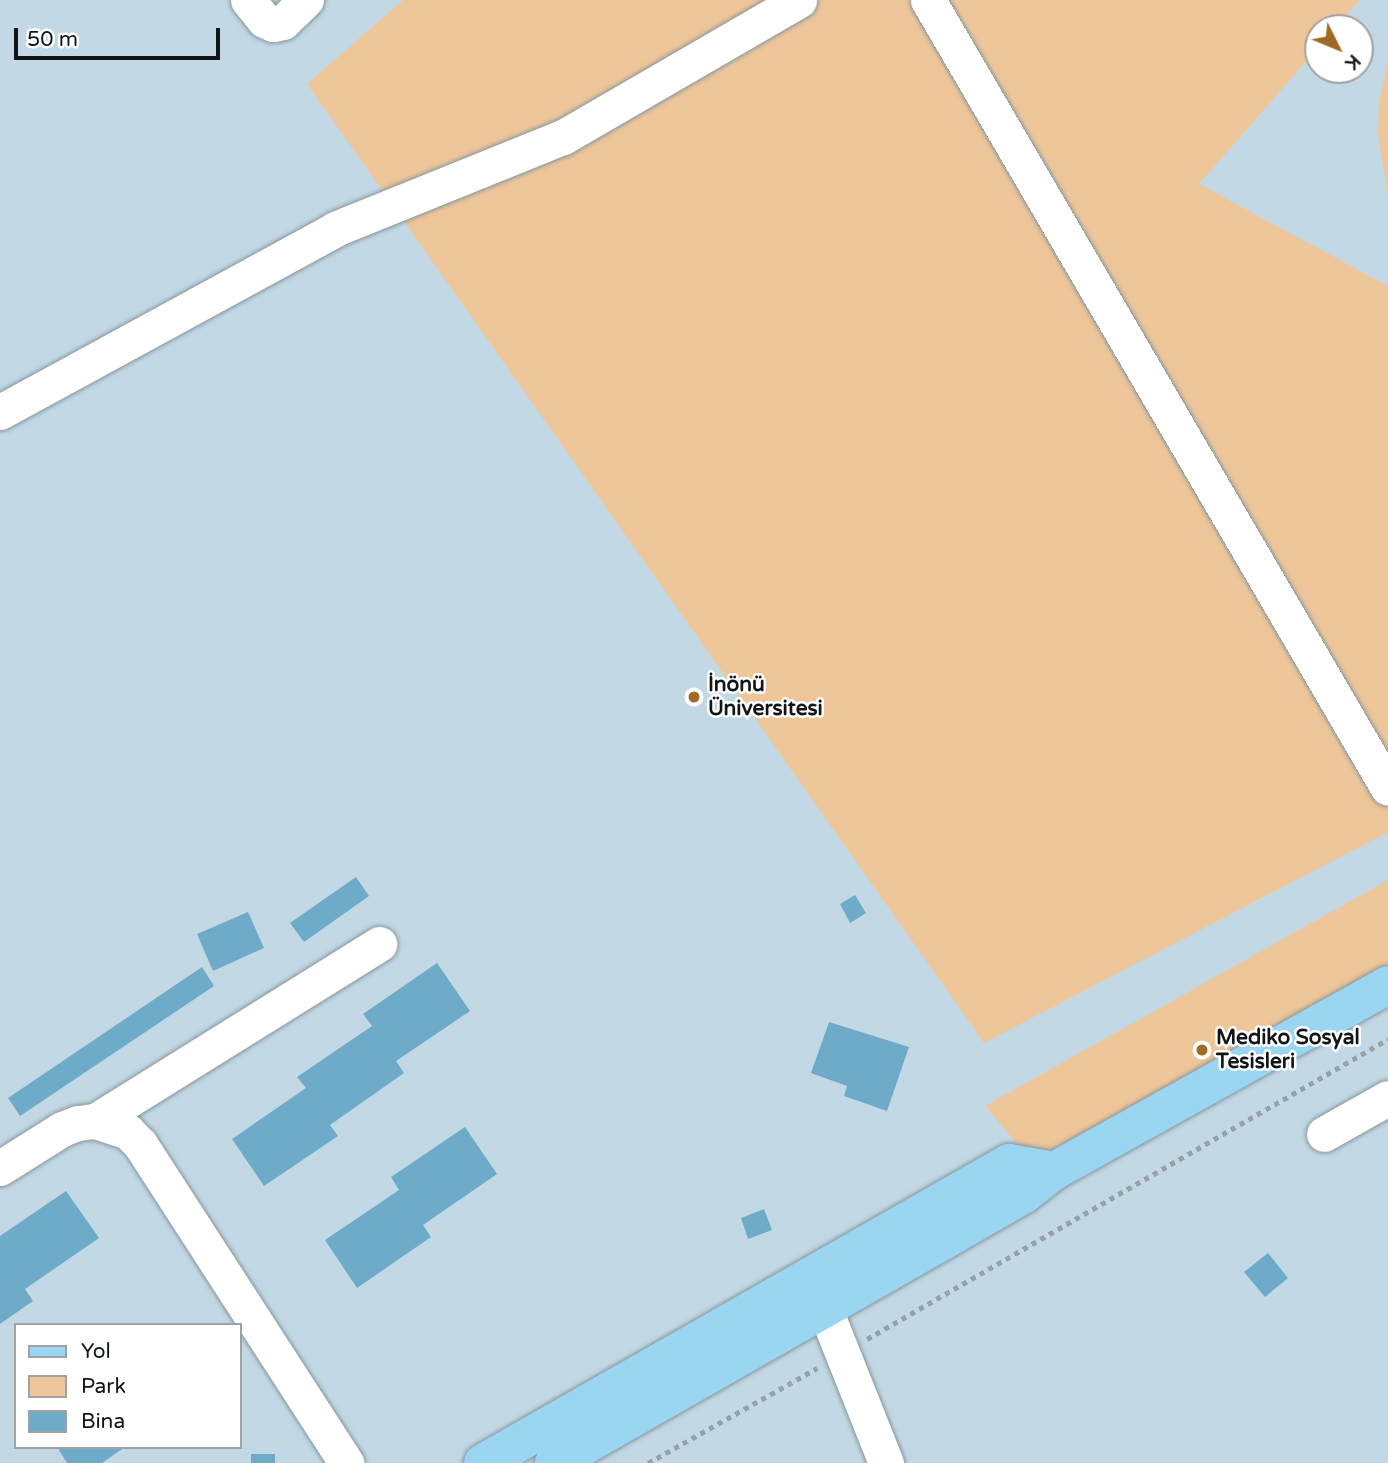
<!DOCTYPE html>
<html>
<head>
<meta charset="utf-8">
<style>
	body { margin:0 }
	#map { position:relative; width:1388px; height:1463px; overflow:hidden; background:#d5e4ec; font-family:"Varela Round",sans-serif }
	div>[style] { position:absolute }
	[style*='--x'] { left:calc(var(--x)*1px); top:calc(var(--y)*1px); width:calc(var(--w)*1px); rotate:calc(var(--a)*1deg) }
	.built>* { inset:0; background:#c2d9e5 }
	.green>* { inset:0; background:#eec69a }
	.building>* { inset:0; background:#6dabc9 }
	.path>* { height:4.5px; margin-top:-2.25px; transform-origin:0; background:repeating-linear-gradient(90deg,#96a1a8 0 5px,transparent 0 10px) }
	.roads { filter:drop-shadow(0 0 2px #88969d) drop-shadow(0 0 2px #88969d) }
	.minor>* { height:35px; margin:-17.5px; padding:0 17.5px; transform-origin:17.5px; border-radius:17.5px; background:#fff }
	.major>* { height:38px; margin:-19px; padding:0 19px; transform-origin:19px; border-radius:19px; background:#9ad6f1 }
	.dots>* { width:19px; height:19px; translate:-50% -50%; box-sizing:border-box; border:4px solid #fff; border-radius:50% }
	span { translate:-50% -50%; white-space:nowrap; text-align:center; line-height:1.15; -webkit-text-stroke:5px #fff; paint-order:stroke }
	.poi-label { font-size:21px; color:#101518; font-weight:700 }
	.left { translate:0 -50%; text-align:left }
	.legend { position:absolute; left:14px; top:1323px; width:228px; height:126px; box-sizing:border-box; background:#fff; border:2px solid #9fa1a3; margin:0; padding:9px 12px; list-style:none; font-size:21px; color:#101518 }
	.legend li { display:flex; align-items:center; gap:14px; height:35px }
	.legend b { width:35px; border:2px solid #9fa1a3 }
	.north { position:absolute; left:1304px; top:14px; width:70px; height:70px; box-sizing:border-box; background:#fff; border:2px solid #9fa1a3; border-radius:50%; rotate:133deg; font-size:19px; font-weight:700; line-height:28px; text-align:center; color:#101518 }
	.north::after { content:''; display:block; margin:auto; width:24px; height:32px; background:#a06924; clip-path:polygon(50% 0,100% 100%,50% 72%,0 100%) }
	.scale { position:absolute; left:14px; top:28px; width:206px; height:32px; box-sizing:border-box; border:4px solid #101518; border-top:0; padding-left:9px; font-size:21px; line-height:24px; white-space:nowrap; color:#101518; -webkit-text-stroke:5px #fff; paint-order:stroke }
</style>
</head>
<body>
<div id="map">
	<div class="built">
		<i style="clip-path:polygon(evenodd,0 0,1388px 0,1388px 1463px,0 1463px,0 0,1318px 28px,1360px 28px,1360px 70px,1318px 70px,1318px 28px,0 0,16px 1325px,240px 1325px,240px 1447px,16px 1447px,16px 1325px)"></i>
	</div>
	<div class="green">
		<i style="clip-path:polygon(403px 0,1360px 0,1335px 28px,1318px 28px,1318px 48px,1199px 184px,1388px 286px,1388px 832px,984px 1043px,307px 84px)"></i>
		<i style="clip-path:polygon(1388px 60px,1388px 196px,1378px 135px,1379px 103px)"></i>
		<i style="clip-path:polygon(1388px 880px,1388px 970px,1055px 1156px,1023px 1151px,985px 1106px)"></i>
	</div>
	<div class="building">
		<i style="clip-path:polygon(356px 877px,369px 896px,304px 942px,290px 923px)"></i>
		<i style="clip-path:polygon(855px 895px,866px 913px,850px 923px,840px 904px)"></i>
		<i style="clip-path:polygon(248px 912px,264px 948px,213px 971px,197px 934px)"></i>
		<i style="clip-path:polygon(437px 963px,470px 1011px,396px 1061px,404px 1073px,330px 1125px,338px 1136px,264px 1186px,232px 1139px,306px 1088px,297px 1077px,372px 1026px,363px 1014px)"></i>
		<i style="clip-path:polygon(202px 967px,214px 986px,20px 1116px,8px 1098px)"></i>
		<i style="clip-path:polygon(829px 1022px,909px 1047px,887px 1111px,844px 1096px,847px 1086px,811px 1073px)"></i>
		<i style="clip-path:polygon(465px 1127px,497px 1174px,423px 1225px,431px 1237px,357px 1288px,325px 1240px,399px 1190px,391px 1177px)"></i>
		<i style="clip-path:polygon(66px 1191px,99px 1238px,25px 1289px,33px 1301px,0 1324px,0 1236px)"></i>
		<i style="clip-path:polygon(764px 1209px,772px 1230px,748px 1239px,741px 1218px)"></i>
		<i style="clip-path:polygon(1268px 1253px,1288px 1278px,1265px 1297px,1244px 1272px)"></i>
		<i style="clip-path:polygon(57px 1447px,125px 1447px,102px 1463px,67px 1463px)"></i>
		<i style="clip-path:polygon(251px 1454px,275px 1454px,275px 1463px,251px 1463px)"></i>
	</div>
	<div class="path">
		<i style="--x:867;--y:1339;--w:601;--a:-29.93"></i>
		<i style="--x:648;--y:1463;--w:194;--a:-29.3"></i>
	</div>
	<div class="roads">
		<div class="minor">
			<i style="--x:248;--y:0;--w:26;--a:51"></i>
			<i style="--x:264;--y:20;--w:10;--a:24"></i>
			<i style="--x:273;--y:24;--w:10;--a:-11"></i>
			<i style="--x:283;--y:22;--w:32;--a:-44"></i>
			<i style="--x:928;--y:0;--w:912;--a:59.73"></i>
			<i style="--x:0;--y:412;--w:382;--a:-28.6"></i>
			<i style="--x:335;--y:229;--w:246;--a:-22"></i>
			<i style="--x:563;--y:137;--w:273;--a:-30.1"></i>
			<i style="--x:95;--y:1121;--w:335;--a:-31.9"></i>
			<i style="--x:1324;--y:1134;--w:73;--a:-29.4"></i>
			<i style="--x:0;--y:1168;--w:73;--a:-32.2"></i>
			<i style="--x:62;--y:1129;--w:17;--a:-21"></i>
			<i style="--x:78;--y:1123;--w:17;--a:-7"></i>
			<i style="--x:95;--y:1121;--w:35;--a:18"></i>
			<i style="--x:128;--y:1132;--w:17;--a:45"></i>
			<i style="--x:140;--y:1144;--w:380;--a:57.1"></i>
			<i style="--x:814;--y:1282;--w:195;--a:68.3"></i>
		</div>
		<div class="major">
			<i style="--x:483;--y:1463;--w:606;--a:-29.7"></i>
			<i style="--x:1009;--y:1163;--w:46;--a:10.1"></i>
			<i style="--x:554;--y:1463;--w:540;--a:-29.74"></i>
			<i style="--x:1023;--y:1195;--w:39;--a:-38"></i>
			<i style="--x:1054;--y:1171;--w:382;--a:-29.1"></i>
		</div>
	</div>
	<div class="dots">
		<i style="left:694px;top:697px;background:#a06924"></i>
		<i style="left:1202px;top:1050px;background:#a06924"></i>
	</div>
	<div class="poi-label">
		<span class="left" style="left:708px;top:697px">İnönü<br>Üniversitesi</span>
		<span class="left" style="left:1216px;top:1050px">Mediko Sosyal<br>Tesisleri</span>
	</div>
	<ul class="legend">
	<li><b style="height:9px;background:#9ad6f1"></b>Yol</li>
	<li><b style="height:19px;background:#eec69a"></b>Park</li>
	<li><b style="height:19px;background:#6dabc9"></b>Bina</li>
	</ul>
	<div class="north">K</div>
	<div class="scale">50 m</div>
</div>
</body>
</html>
